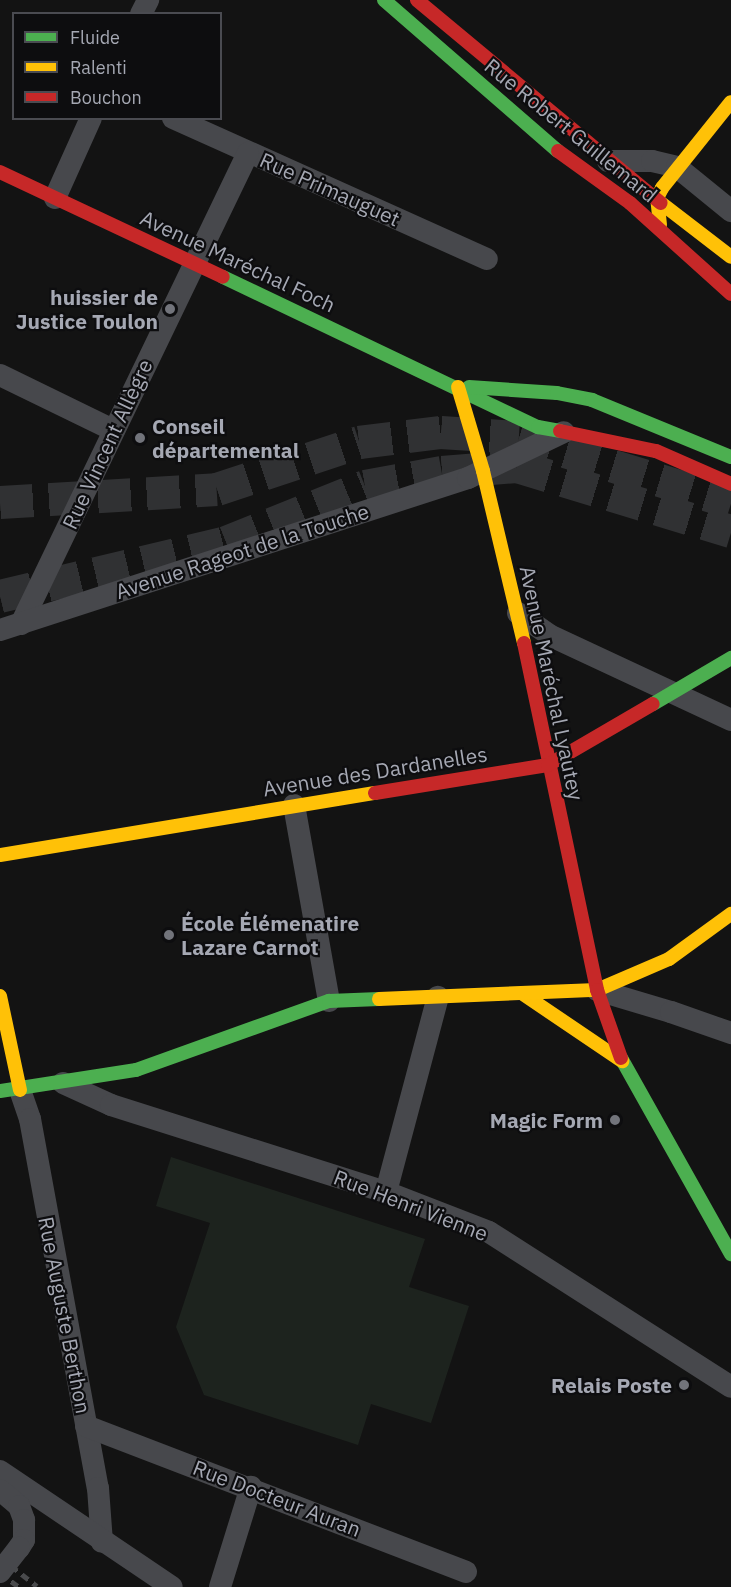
<!DOCTYPE html>
<html>
<head>
<meta charset="utf-8">
<style>
	body { margin:0 }
	#map { position:relative; width:731px; height:1587px; overflow:hidden; background:#131313; font-family:"IBM Plex Sans",sans-serif }
	div>[style] { position:absolute }
	[style*='--x'] { left:calc(var(--x)*1px); top:calc(var(--y)*1px); width:calc(var(--w)*1px); rotate:calc(var(--a)*1deg) }
	.green>* { inset:0; background:#1d231e }
	.highway-tunnel>* { height:33px; margin-top:-16.5px; transform-origin:0; background:repeating-linear-gradient(90deg,#303133 0 33px,transparent 0 49px) }
	.street>* { height:22px; margin:-11px; padding:0 11px; transform-origin:11px; border-radius:11px; background:#47484c }
	.fast>* { height:14px; margin:-7px; padding:0 7px; transform-origin:7px; border-radius:7px; background:#4caf50 }
	.slow>* { height:14px; margin:-7px; padding:0 7px; transform-origin:7px; border-radius:7px; background:#ffc107 }
	.jam>* { height:14px; margin:-7px; padding:0 7px; transform-origin:7px; border-radius:7px; background:#c62828 }
	.rail>* { height:4.5px; margin-top:-2.25px; transform-origin:0; background:repeating-linear-gradient(90deg,#494a4c 0 8px,transparent 0 14px) }
	.street-bridge>* { height:22px; margin:-11px; padding:0 11px; transform-origin:11px; border-radius:11px; background:#47484c }
	.dots>* { width:16px; height:16px; translate:-50% -50%; box-sizing:border-box; border:3px solid #0d0d0f; border-radius:50% }
	span { translate:-50% -50%; white-space:nowrap; text-align:center; line-height:1.15; -webkit-text-stroke:4.5px #0d0d0f; paint-order:stroke }
	.street-label { font-size:21px; color:#a5a8b3 }
	.poi-label { font-size:21px; color:#a5a8b3; font-weight:700 }
	.right { translate:-100% -50%; text-align:right }
	.left { translate:0 -50%; text-align:left }
	.legend { position:absolute; left:12px; top:12px; width:210px; height:108px; box-sizing:border-box; background:#0d0d0f; border:2px solid #4a4b51; margin:0; padding:8px 10px; list-style:none; font-size:18px; color:#a5a8b3 }
	.legend li { display:flex; align-items:center; gap:12px; height:30px }
	.legend b { width:30px; border:2px solid #4a4b51 }
</style>
</head>
<body>
<div id="map">
	<div class="green">
		<i style="clip-path:polygon(171px 1157px,425px 1239px,409px 1287px,469px 1306px,431px 1423px,371px 1404px,358px 1445px,204px 1395px,176px 1327px,210px 1223px,156px 1206px)"></i>
	</div>
	<div class="highway-tunnel">
		<i style="--x:0;--y:502;--w:217;--a:-3.4"></i>
		<i style="--x:217;--y:489;--w:150;--a:-18.3"></i>
		<i style="--x:359;--y:442;--w:83;--a:-7"></i>
		<i style="--x:441;--y:432;--w:78;--a:3.7"></i>
		<i style="--x:519;--y:437;--w:222;--a:17"></i>
		<i style="--x:0;--y:596;--w:232;--a:-13.4"></i>
		<i style="--x:226;--y:542;--w:150;--a:-21.9"></i>
		<i style="--x:365;--y:486;--w:78;--a:-10.3"></i>
		<i style="--x:442;--y:472;--w:75;--a:-4.6"></i>
		<i style="--x:517;--y:466;--w:224;--a:16.9"></i>
	</div>
	<div class="street">
		<i style="--x:141;--y:14;--w:16;--a:-63"></i>
		<i style="--x:173;--y:118;--w:344;--a:24.2"></i>
		<i style="--x:608;--y:161;--w:44;--a:0"></i>
		<i style="--x:652;--y:161;--w:26;--a:13"></i>
		<i style="--x:677;--y:167;--w:70;--a:39.2"></i>
		<i style="--x:55;--y:198;--w:88;--a:-65.8"></i>
		<i style="--x:0;--y:375;--w:126;--a:26"></i>
		<i style="--x:518;--y:613;--w:38;--a:35"></i>
		<i style="--x:549;--y:635;--w:201;--a:25"></i>
		<i style="--x:21;--y:624;--w:523;--a:-64.27"></i>
		<i style="--x:0;--y:630;--w:492;--a:-18"></i>
		<i style="--x:468;--y:478;--w:106;--a:-25.6"></i>
		<i style="--x:294;--y:805;--w:199;--a:79.9"></i>
		<i style="--x:597;--y:990;--w:77;--a:16.6"></i>
		<i style="--x:671;--y:1012;--w:64;--a:19.3"></i>
		<i style="--x:63;--y:1083;--w:53;--a:24.6"></i>
		<i style="--x:111;--y:1105;--w:288;--a:17.6"></i>
		<i style="--x:386;--y:1192;--w:110;--a:21.2"></i>
		<i style="--x:489;--y:1232;--w:287;--a:32.6"></i>
		<i style="--x:20;--y:1090;--w:31;--a:71"></i>
		<i style="--x:30;--y:1119;--w:375;--a:79.6"></i>
		<i style="--x:98;--y:1488;--w:54;--a:85.8"></i>
		<i style="--x:386;--y:1192;--w:202;--a:-75.1"></i>
		<i style="--x:86;--y:1426;--w:407;--a:21"></i>
		<i style="--x:0;--y:1471;--w:207;--a:34"></i>
		<i style="--x:0;--y:1490;--w:25;--a:40"></i>
		<i style="--x:19;--y:1506;--w:15;--a:70"></i>
		<i style="--x:24;--y:1520;--w:20;--a:90"></i>
		<i style="--x:24;--y:1540;--w:9;--a:122"></i>
		<i style="--x:220;--y:1587;--w:105;--a:-72.8"></i>
	</div>
	<div class="fast">
		<i style="--x:384;--y:0;--w:230;--a:41"></i>
		<i style="--x:223;--y:277;--w:349;--a:25.5"></i>
		<i style="--x:538;--y:427;--w:22;--a:10"></i>
		<i style="--x:469;--y:387;--w:88;--a:3.9"></i>
		<i style="--x:557;--y:393;--w:36;--a:11"></i>
		<i style="--x:592;--y:400;--w:150;--a:22.3"></i>
		<i style="--x:653;--y:704;--w:91;--a:-30.5"></i>
		<i style="--x:621;--y:1058;--w:225;--a:60.7"></i>
		<i style="--x:0;--y:1091;--w:138;--a:-8.8"></i>
		<i style="--x:136;--y:1070;--w:205;--a:-19.7"></i>
		<i style="--x:329;--y:1001;--w:50;--a:-2.3"></i>
	</div>
	<div class="slow">
		<i style="--x:661;--y:203;--w:88;--a:37.6"></i>
		<i style="--x:660;--y:225;--w:27;--a:-96"></i>
		<i style="--x:657;--y:198;--w:11;--a:-63"></i>
		<i style="--x:662;--y:188;--w:110;--a:-51.3"></i>
		<i style="--x:458;--y:387;--w:88;--a:73.4"></i>
		<i style="--x:483;--y:471;--w:177;--a:76.6"></i>
		<i style="--x:0;--y:855;--w:380;--a:-9.4"></i>
		<i style="--x:523;--y:994;--w:120;--a:34.1"></i>
		<i style="--x:0;--y:996;--w:96;--a:78"></i>
		<i style="--x:379;--y:999;--w:218;--a:-2.4"></i>
		<i style="--x:597;--y:990;--w:78;--a:-23.3"></i>
		<i style="--x:669;--y:959;--w:77;--a:-36"></i>
	</div>
	<div class="jam">
		<i style="--x:417;--y:0;--w:317;--a:39.8"></i>
		<i style="--x:558;--y:151;--w:89;--a:35.8"></i>
		<i style="--x:630;--y:203;--w:136;--a:42"></i>
		<i style="--x:0;--y:172;--w:246;--a:25.2"></i>
		<i style="--x:560;--y:431;--w:98;--a:11.8"></i>
		<i style="--x:656;--y:451;--w:82;--a:23.7"></i>
		<i style="--x:524;--y:643;--w:355;--a:78.1"></i>
		<i style="--x:597;--y:990;--w:72;--a:70.6"></i>
		<i style="--x:375;--y:793;--w:175;--a:-9.2"></i>
		<i style="--x:548;--y:765;--w:121;--a:-30.2"></i>
	</div>
	<div class="rail">
		<i style="--x:0;--y:1557;--w:47;--a:38.1"></i>
		<i style="--x:0;--y:1573;--w:24;--a:36"></i>
	</div>
	<div class="street-bridge">
		<i style="--x:0;--y:1572;--w:31;--a:-52"></i>
	</div>
	<div class="dots">
		<i style="left:170px;top:309px;background:#72747b"></i>
		<i style="left:140px;top:438px;background:#72747b"></i>
		<i style="left:169px;top:935px;background:#72747b"></i>
		<i style="left:615px;top:1120px;background:#72747b"></i>
		<i style="left:684px;top:1385px;background:#72747b"></i>
	</div>
	<div class="street-label">
		<span style="left:571px;top:130px;rotate:39deg">Rue Robert Guillemard</span>
		<span style="left:330px;top:189px;rotate:24deg">Rue Primauguet</span>
		<span style="left:238px;top:261px;rotate:25deg">Avenue Maréchal Foch</span>
		<span style="left:107px;top:444px;rotate:-65deg">Rue Vincent Allègre</span>
		<span style="left:242px;top:551px;rotate:-18deg">Avenue Rageot de la Touche</span>
		<span style="left:552px;top:683px;rotate:78deg">Avenue Maréchal Lyautey</span>
		<span style="left:375px;top:771px;rotate:-9deg">Avenue des Dardanelles</span>
		<span style="left:411px;top:1205px;rotate:21deg">Rue Henri Vienne</span>
		<span style="left:65px;top:1315px;rotate:79deg">Rue Auguste Berthon</span>
		<span style="left:277px;top:1498px;rotate:21deg">Rue Docteur Auran</span>
	</div>
	<div class="poi-label">
		<span class="right" style="left:158px;top:309px">huissier de<br>Justice Toulon</span>
		<span class="left" style="left:152px;top:438px">Conseil<br>départemental</span>
		<span class="left" style="left:181px;top:935px">École Élémenatire<br>Lazare Carnot</span>
		<span class="right" style="left:603px;top:1120px">Magic Form</span>
		<span class="right" style="left:672px;top:1385px">Relais Poste</span>
	</div>
	<ul class="legend">
	<li><b style="height:8px;background:#4caf50"></b>Fluide</li>
	<li><b style="height:8px;background:#ffc107"></b>Ralenti</li>
	<li><b style="height:8px;background:#c62828"></b>Bouchon</li>
	</ul>
</div>
</body>
</html>
